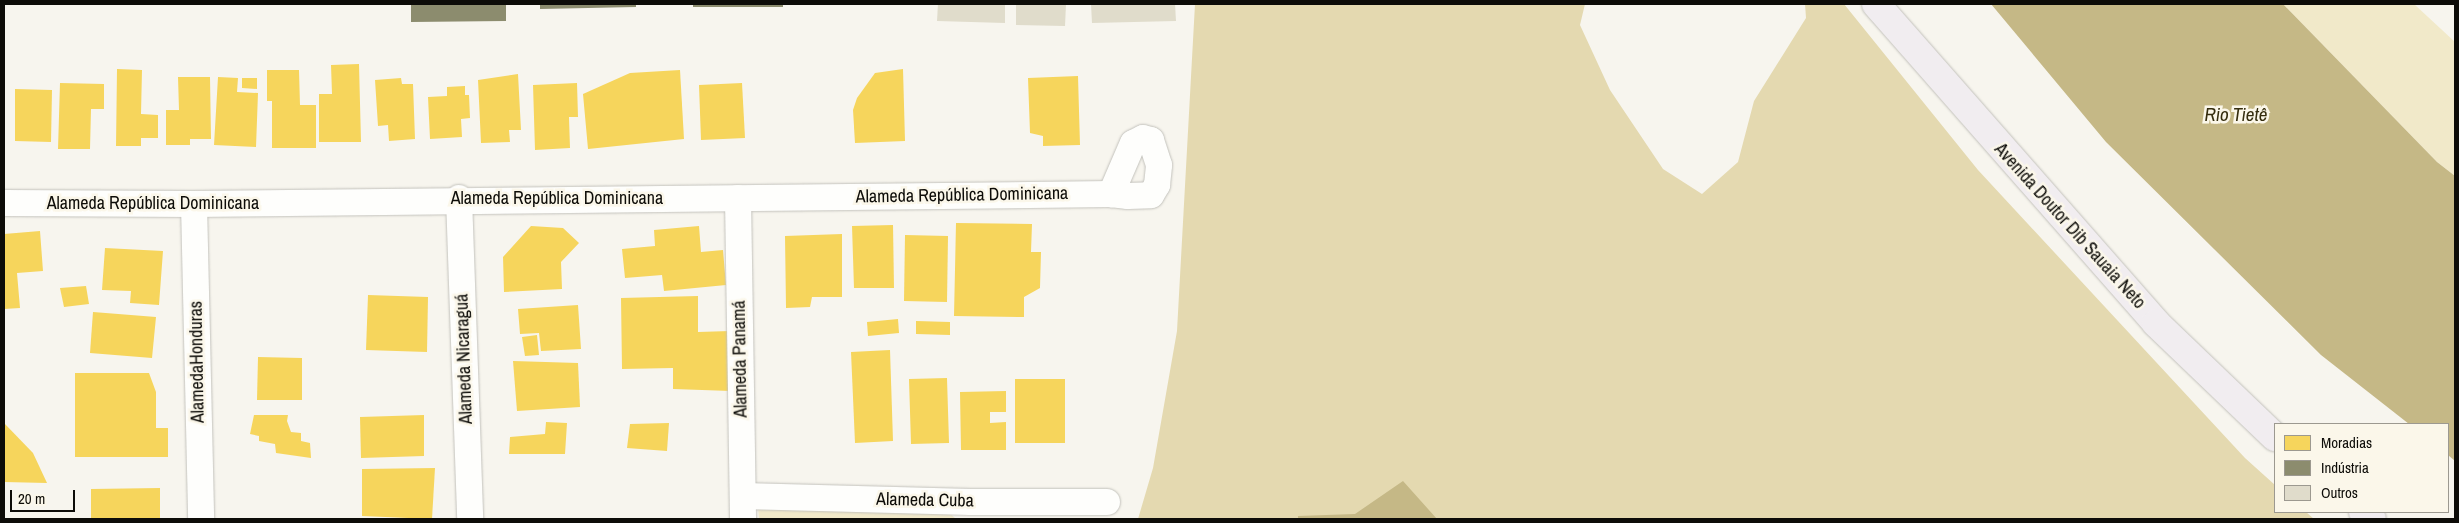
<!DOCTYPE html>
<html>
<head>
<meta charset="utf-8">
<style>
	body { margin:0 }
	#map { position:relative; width:2459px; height:523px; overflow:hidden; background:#f7f5ee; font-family:"Archivo Narrow",sans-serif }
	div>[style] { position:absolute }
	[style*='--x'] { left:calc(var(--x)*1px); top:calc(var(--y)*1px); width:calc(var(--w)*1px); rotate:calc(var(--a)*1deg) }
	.green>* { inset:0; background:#f1e9c9 }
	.forest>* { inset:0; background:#e4d9b0 }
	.water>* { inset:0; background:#c5b886 }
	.homes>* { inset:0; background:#f6d55c }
	.industry>* { inset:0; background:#8c8c6e }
	.building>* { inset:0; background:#e0dccb }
	.roads { filter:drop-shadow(0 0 1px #c3c2bc) drop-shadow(0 0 1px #c3c2bc) }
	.minor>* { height:26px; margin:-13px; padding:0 13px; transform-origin:13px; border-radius:13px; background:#fefefc }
	.major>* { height:28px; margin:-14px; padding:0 14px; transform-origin:14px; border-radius:14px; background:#f1edf0 }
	span { translate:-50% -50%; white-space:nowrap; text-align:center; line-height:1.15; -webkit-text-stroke:5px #fbf7ea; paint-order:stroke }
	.street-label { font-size:18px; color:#0d0c08 }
	.water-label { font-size:19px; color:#352d0e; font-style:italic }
	.frame { position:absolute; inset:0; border:5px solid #0d0c08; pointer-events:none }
	.legend { position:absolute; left:2274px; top:423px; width:175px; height:90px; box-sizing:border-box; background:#fbf7ea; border:1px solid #9c9990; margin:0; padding:6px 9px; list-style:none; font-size:15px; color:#0d0c08 }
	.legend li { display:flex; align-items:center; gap:10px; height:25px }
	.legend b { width:25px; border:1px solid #9c9990 }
	.scale { position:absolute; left:10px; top:490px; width:65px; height:22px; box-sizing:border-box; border:2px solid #0d0c08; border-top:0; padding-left:6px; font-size:15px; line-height:18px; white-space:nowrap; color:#0d0c08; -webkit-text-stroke:4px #fbf7ea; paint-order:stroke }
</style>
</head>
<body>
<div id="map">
	<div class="green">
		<i style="clip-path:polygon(2283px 4px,2414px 4px,2455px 42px,2455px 176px,2437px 162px)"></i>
		<i style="clip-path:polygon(758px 507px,944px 508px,956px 519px,759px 519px)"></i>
	</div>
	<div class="forest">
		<i style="clip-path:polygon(1195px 4px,1585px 4px,1580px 25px,1610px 90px,1663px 169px,1702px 194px,1738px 162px,1754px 101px,1806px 18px,1805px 4px,1844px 4px,1978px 170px,2245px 458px,2275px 485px,2275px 512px,2306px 512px,2314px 519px,1138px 519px,1153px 468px,1177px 331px)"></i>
	</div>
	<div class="water">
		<i style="clip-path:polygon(1991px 4px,2283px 4px,2437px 162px,2455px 176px,2455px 461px,2448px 455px,2448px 424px,2409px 424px,2321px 355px,2106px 142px)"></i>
		<i style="clip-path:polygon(1403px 481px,1437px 519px,1298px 519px,1298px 516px,1355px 514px)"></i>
	</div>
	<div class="homes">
		<i style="clip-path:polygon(359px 64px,361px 142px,319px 142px,319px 94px,332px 94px,331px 65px)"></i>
		<i style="clip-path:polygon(117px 69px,142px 70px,141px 114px,158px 115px,158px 138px,141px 138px,141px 146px,116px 146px)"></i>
		<i style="clip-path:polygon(903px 69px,905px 141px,855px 143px,853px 110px,857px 98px,875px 73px)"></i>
		<i style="clip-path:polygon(267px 70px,299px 70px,300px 105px,316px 105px,316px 148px,272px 148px,272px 101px,267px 101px)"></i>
		<i style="clip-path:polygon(680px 70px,684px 139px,588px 149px,583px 94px,630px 73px)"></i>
		<i style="clip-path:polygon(518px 74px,521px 130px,509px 130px,510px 142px,481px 143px,478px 80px)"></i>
		<i style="clip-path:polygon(1078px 76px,1080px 145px,1043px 146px,1043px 136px,1030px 133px,1028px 78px)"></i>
		<i style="clip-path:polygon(178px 77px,210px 77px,211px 139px,190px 139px,190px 145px,166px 145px,166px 110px,179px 110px)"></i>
		<i style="clip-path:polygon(218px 77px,238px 78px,237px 92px,258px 93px,256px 147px,214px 145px)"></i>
		<i style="clip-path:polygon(242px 78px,257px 78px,257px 89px,242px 88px)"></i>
		<i style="clip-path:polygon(401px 78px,402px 84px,413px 84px,415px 139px,389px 141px,388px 125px,378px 126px,375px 80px)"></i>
		<i style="clip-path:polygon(60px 83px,104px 84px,104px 109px,91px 109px,90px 149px,58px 149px)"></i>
		<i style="clip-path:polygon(577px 83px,578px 117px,569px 117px,570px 148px,535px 150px,533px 85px)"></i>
		<i style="clip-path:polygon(742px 83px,745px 138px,701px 140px,699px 85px)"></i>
		<i style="clip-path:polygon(465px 86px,465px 95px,469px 95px,470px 118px,461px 119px,462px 137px,430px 139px,428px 97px,447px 96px,447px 87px)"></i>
		<i style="clip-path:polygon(15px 89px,52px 90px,51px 142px,15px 141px)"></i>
		<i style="clip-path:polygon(956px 223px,1032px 224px,1031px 252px,1041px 252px,1040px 288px,1024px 297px,1024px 317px,954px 316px)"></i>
		<i style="clip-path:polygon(893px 225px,894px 288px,854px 288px,852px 226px)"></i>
		<i style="clip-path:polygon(531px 226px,563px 228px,579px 243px,561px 262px,562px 289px,504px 292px,503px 257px)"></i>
		<i style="clip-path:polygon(699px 226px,701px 252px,723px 250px,726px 285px,664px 291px,662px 275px,625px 278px,622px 249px,655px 246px,654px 230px)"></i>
		<i style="clip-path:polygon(40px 231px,43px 271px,17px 273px,20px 308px,4px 309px,4px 234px)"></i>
		<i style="clip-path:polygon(842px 234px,842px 297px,812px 297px,810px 307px,786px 308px,785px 236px)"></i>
		<i style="clip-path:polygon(905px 235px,948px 236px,947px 302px,904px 301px)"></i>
		<i style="clip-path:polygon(105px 248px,163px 251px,159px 305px,130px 303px,131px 291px,102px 290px)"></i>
		<i style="clip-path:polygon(86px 286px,89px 304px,64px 307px,60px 288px)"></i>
		<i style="clip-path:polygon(368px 295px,428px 297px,427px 352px,366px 350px)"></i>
		<i style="clip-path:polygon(698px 296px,698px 332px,730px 331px,731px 391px,673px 389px,673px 368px,622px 369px,621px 298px)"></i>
		<i style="clip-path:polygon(578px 305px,581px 349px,541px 351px,539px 333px,520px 334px,518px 309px)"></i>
		<i style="clip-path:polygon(93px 312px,156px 317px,152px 358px,90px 353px)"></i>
		<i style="clip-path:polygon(898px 319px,899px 333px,868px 336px,867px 322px)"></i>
		<i style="clip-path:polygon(916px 321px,950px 322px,950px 335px,916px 334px)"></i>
		<i style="clip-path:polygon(537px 335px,539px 355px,525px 356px,522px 337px)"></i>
		<i style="clip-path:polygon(890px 350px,893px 441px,855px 443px,851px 352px)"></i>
		<i style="clip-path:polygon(258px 357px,302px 358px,302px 400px,257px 400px)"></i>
		<i style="clip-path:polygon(513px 361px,578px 363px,580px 407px,517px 411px)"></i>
		<i style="clip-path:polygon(75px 373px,149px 373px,156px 392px,156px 428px,168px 428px,168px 457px,75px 457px)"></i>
		<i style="clip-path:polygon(947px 378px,949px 443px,911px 444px,909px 379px)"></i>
		<i style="clip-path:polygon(1015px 379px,1065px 379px,1065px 443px,1015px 443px)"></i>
		<i style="clip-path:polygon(1006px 391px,1006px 412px,990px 412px,990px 423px,1006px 422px,1006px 450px,961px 450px,960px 392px)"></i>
		<i style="clip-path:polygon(254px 415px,288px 415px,287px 421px,291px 432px,301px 433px,301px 441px,310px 443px,311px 458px,276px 453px,275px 444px,259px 441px,259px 436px,250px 434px)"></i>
		<i style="clip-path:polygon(424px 415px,424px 456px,361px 458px,360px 417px)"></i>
		<i style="clip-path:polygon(546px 422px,567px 423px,565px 454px,509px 454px,510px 437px,545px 434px)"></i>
		<i style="clip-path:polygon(4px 423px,33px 453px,47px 483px,4px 482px)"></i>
		<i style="clip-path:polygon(669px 423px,667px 451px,627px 448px,630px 424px)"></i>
		<i style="clip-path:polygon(435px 468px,432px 519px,362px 516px,362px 469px)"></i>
		<i style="clip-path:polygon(160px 488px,160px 519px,91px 519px,91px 489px)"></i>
	</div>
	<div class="industry">
		<i style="clip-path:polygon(411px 4px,506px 4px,506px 21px,411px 22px)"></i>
		<i style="clip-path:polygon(540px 4px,636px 4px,636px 7px,540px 9px)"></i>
		<i style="clip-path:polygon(693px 4px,783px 4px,783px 7px,693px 7px)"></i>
	</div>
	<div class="building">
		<i style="clip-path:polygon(938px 4px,1005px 4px,1005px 23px,937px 21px)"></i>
		<i style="clip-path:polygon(1016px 4px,1066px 4px,1065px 26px,1016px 25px)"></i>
		<i style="clip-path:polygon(1091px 4px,1175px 4px,1176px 21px,1092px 23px)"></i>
	</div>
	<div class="roads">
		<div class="minor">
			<i style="--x:459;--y:198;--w:321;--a:88"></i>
			<i style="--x:738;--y:198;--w:321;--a:89.1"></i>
			<i style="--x:4;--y:203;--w:190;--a:0.3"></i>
			<i style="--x:194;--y:204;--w:917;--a:-0.62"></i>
			<i style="--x:1111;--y:194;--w:17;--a:7"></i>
			<i style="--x:1128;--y:196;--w:23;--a:-2"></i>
			<i style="--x:1151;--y:195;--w:12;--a:-59"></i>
			<i style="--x:1157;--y:185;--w:20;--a:-84"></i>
			<i style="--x:1159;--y:165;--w:26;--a:-108"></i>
			<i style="--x:1151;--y:140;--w:8;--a:-166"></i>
			<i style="--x:1143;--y:138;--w:11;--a:153"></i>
			<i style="--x:1133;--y:143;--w:56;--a:113.3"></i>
			<i style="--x:194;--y:204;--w:315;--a:88.7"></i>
			<i style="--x:743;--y:496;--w:228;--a:1.5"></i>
			<i style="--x:971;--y:502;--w:136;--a:0"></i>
		</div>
		<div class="major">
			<i style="--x:1876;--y:4;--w:424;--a:48.7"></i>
			<i style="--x:2156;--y:323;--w:165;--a:43.8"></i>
			<i style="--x:2363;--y:512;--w:11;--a:38"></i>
		</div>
	</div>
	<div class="street-label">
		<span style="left:962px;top:195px;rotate:-1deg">Alameda República Dominicana</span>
		<span style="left:557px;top:198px">Alameda República Dominicana</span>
		<span style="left:153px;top:203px">Alameda República Dominicana</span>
		<span style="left:2070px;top:226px;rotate:48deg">Avenida Doutor Dib Sauaia Neto</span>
		<span style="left:464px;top:359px;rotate:-92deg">Alameda Nicaraguá</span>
		<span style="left:740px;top:359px;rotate:-91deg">Alameda Panamá</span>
		<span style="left:197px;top:362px;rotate:-91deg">AlamedaHonduras</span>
		<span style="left:925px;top:500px;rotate:1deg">Alameda Cuba</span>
	</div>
	<div class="water-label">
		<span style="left:2236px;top:115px">Rio Tietê</span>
	</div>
	<div class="frame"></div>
	<ul class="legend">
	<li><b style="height:14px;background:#f6d55c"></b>Moradias</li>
	<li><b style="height:14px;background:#8c8c6e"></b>Indústria</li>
	<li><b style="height:14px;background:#e0dccb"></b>Outros</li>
	</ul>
	<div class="scale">20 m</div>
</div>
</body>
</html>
